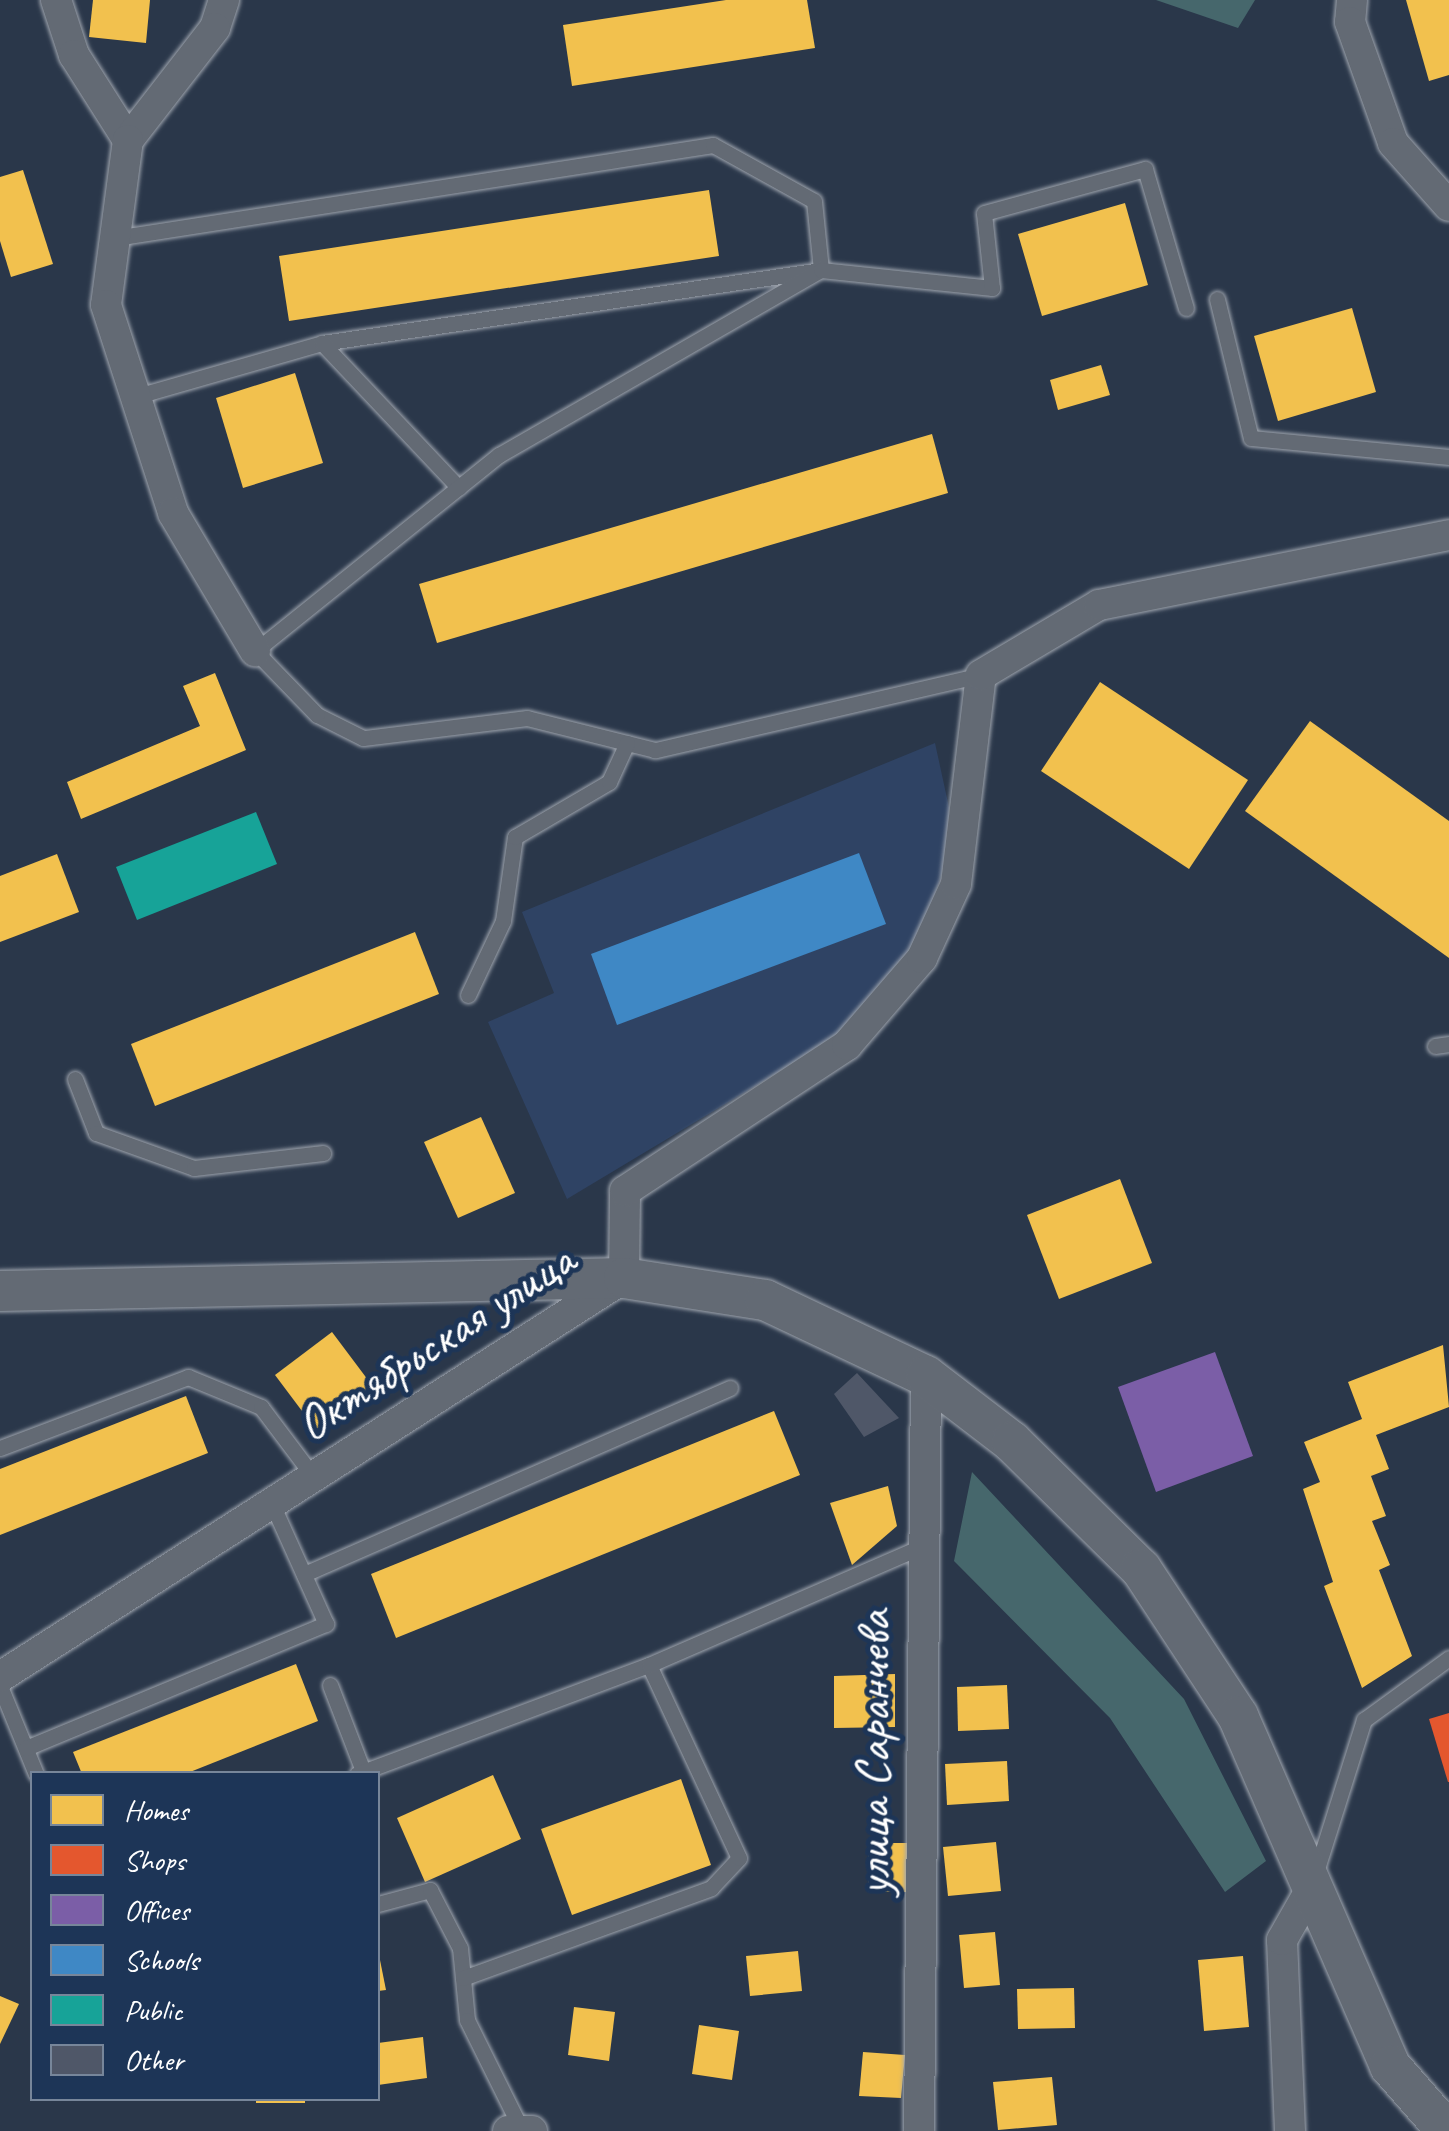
<!DOCTYPE html>
<html>
<head>
<meta charset="utf-8">
<style>
	body { margin:0 }
	#map { position:relative; width:1449px; height:2131px; overflow:hidden; background:#2a374a; font-family:Caveat,sans-serif }
	div>[style] { position:absolute }
	[style*='--x'] { left:calc(var(--x)*1px); top:calc(var(--y)*1px); width:calc(var(--w)*1px); rotate:calc(var(--a)*1deg) }
	.built>* { inset:0; background:#2f4364 }
	.green>* { inset:0; background:#46676c }
	.homes>* { inset:0; background:#f2c14e }
	.shops>* { inset:0; background:#e4572e }
	.offices>* { inset:0; background:#7b5ea7 }
	.schools>* { inset:0; background:#3f88c5 }
	.public>* { inset:0; background:#17a398 }
	.building>* { inset:0; background:#4f5768 }
	.roads { filter:drop-shadow(0 0 2px #9fa5ae) drop-shadow(0 0 2px #9fa5ae) }
	.lane>* { height:15px; margin:-7.5px; padding:0 7.5px; transform-origin:7.5px; border-radius:7.5px; background:#636a74 }
	.street>* { height:30px; margin:-15px; padding:0 15px; transform-origin:15px; border-radius:15px; background:#636a74 }
	.secondary>* { height:40px; margin:-20px; padding:0 20px; transform-origin:20px; border-radius:20px; background:#636a74 }
	span { translate:-50% -50%; white-space:nowrap; text-align:center; line-height:1.15; -webkit-text-stroke:10px #1d3557; paint-order:stroke }
	.street-label { font-size:50px; color:#fff }
	.legend { position:absolute; left:30px; top:1771px; width:350px; height:330px; box-sizing:border-box; background:#1d3557; border:2px solid #77869a; margin:0; padding:12px 18px; list-style:none; font-size:30px; color:#fff }
	.legend li { display:flex; align-items:center; gap:20px; height:50px }
	.legend b { width:50px; border:2px solid #77869a }
</style>
</head>
<body>
<div id="map">
	<div class="built">
		<i style="clip-path:polygon(935px 743px,955px 835px,916px 949px,835px 1038px,567px 1199px,488px 1022px,554px 993px,522px 912px)"></i>
	</div>
	<div class="green">
		<i style="clip-path:polygon(1156px 0,1255px 0,1238px 28px)"></i>
		<i style="clip-path:polygon(972px 1472px,1184px 1699px,1266px 1861px,1225px 1892px,1110px 1718px,954px 1561px)"></i>
	</div>
	<div class="homes">
		<i style="clip-path:polygon(93px 0,150px 0,146px 43px,89px 37px)"></i>
		<i style="clip-path:polygon(726px 0,807px 0,815px 48px,572px 86px,563px 25px)"></i>
		<i style="clip-path:polygon(1406px 0,1449px 0,1449px 75px,1429px 81px)"></i>
		<i style="clip-path:polygon(23px 170px,53px 264px,11px 277px,0 241px,0 177px)"></i>
		<i style="clip-path:polygon(709px 190px,719px 256px,289px 321px,279px 256px)"></i>
		<i style="clip-path:polygon(1125px 203px,1148px 285px,1042px 316px,1018px 234px)"></i>
		<i style="clip-path:polygon(1352px 308px,1376px 392px,1278px 421px,1254px 336px)"></i>
		<i style="clip-path:polygon(1101px 365px,1110px 395px,1058px 410px,1050px 380px)"></i>
		<i style="clip-path:polygon(295px 373px,323px 463px,243px 488px,216px 398px)"></i>
		<i style="clip-path:polygon(932px 434px,948px 493px,437px 643px,419px 584px)"></i>
		<i style="clip-path:polygon(215px 673px,246px 750px,81px 819px,67px 782px,200px 726px,183px 686px)"></i>
		<i style="clip-path:polygon(1100px 682px,1248px 780px,1189px 869px,1041px 771px)"></i>
		<i style="clip-path:polygon(1310px 721px,1449px 821px,1449px 958px,1245px 811px)"></i>
		<i style="clip-path:polygon(57px 854px,79px 912px,0 942px,0 876px)"></i>
		<i style="clip-path:polygon(415px 932px,439px 994px,155px 1106px,131px 1044px)"></i>
		<i style="clip-path:polygon(481px 1117px,515px 1193px,458px 1218px,424px 1142px)"></i>
		<i style="clip-path:polygon(1120px 1179px,1152px 1263px,1059px 1299px,1027px 1215px)"></i>
		<i style="clip-path:polygon(332px 1332px,374px 1388px,317px 1431px,275px 1375px)"></i>
		<i style="clip-path:polygon(1443px 1345px,1449px 1407px,1376px 1435px,1389px 1469px,1371px 1476px,1386px 1516px,1372px 1521px,1390px 1565px,1379px 1570px,1412px 1656px,1362px 1688px,1324px 1586px,1333px 1582px,1303px 1489px,1320px 1482px,1304px 1442px,1362px 1419px,1348px 1382px)"></i>
		<i style="clip-path:polygon(186px 1396px,208px 1453px,0 1535px,0 1469px)"></i>
		<i style="clip-path:polygon(774px 1411px,800px 1475px,396px 1638px,371px 1574px)"></i>
		<i style="clip-path:polygon(888px 1486px,897px 1526px,852px 1565px,830px 1503px)"></i>
		<i style="clip-path:polygon(296px 1664px,318px 1721px,185px 1774px,82px 1774px,73px 1752px)"></i>
		<i style="clip-path:polygon(895px 1674px,895px 1727px,834px 1728px,834px 1676px)"></i>
		<i style="clip-path:polygon(1007px 1685px,1009px 1729px,958px 1731px,957px 1687px)"></i>
		<i style="clip-path:polygon(1007px 1761px,1009px 1801px,947px 1805px,945px 1764px)"></i>
		<i style="clip-path:polygon(493px 1775px,521px 1839px,425px 1882px,397px 1818px)"></i>
		<i style="clip-path:polygon(681px 1779px,711px 1865px,572px 1915px,541px 1829px)"></i>
		<i style="clip-path:polygon(996px 1842px,1001px 1891px,948px 1896px,943px 1847px)"></i>
		<i style="clip-path:polygon(868px 1843px,909px 1843px,908px 1892px,868px 1892px)"></i>
		<i style="clip-path:polygon(995px 1932px,1000px 1985px,964px 1988px,959px 1935px)"></i>
		<i style="clip-path:polygon(378px 1950px,386px 1990px,378px 1991px)"></i>
		<i style="clip-path:polygon(798px 1951px,802px 1991px,750px 1996px,746px 1956px)"></i>
		<i style="clip-path:polygon(1243px 1956px,1249px 2027px,1204px 2031px,1198px 1960px)"></i>
		<i style="clip-path:polygon(1074px 1988px,1075px 2028px,1018px 2029px,1017px 1989px)"></i>
		<i style="clip-path:polygon(0 1996px,19px 2004px,0 2044px)"></i>
		<i style="clip-path:polygon(574px 2007px,615px 2012px,609px 2061px,568px 2055px)"></i>
		<i style="clip-path:polygon(699px 2025px,739px 2031px,732px 2080px,692px 2074px)"></i>
		<i style="clip-path:polygon(423px 2037px,427px 2078px,378px 2085px,378px 2043px)"></i>
		<i style="clip-path:polygon(863px 2052px,905px 2055px,901px 2098px,859px 2096px)"></i>
		<i style="clip-path:polygon(1052px 2077px,1057px 2125px,998px 2130px,993px 2082px)"></i>
		<i style="clip-path:polygon(256px 2098px,305px 2098px,305px 2103px,256px 2103px)"></i>
	</div>
	<div class="shops">
		<i style="clip-path:polygon(1449px 1713px,1449px 1782px,1448px 1782px,1429px 1719px)"></i>
	</div>
	<div class="offices">
		<i style="clip-path:polygon(1215px 1352px,1253px 1456px,1156px 1492px,1118px 1387px)"></i>
	</div>
	<div class="schools">
		<i style="clip-path:polygon(859px 853px,886px 924px,617px 1025px,591px 954px)"></i>
	</div>
	<div class="public">
		<i style="clip-path:polygon(256px 812px,277px 864px,137px 920px,116px 867px)"></i>
	</div>
	<div class="building">
		<i style="clip-path:polygon(857px 1373px,899px 1418px,864px 1437px,834px 1394px)"></i>
	</div>
	<div class="roads">
		<div class="lane">
			<i style="--x:115;--y:238;--w:605;--a:-8.84"></i>
			<i style="--x:713;--y:145;--w:115;--a:29"></i>
			<i style="--x:814;--y:201;--w:69;--a:84.2"></i>
			<i style="--x:821;--y:270;--w:504;--a:171.68"></i>
			<i style="--x:1217;--y:299;--w:143;--a:76.3"></i>
			<i style="--x:1251;--y:438;--w:199;--a:5.5"></i>
			<i style="--x:134;--y:397;--w:196;--a:-16"></i>
			<i style="--x:322;--y:343;--w:199;--a:46.6"></i>
			<i style="--x:981;--y:675;--w:335;--a:167"></i>
			<i style="--x:655;--y:750;--w:132;--a:-166"></i>
			<i style="--x:527;--y:718;--w:165;--a:173"></i>
			<i style="--x:363;--y:738;--w:51;--a:-153.4"></i>
			<i style="--x:317;--y:715;--w:89;--a:-134.1"></i>
			<i style="--x:255;--y:651;--w:313;--a:-38.8"></i>
			<i style="--x:499;--y:455;--w:371;--a:-29.9"></i>
			<i style="--x:821;--y:270;--w:172;--a:6"></i>
			<i style="--x:992;--y:288;--w:75;--a:-96.1"></i>
			<i style="--x:984;--y:213;--w:167;--a:-15.3"></i>
			<i style="--x:1145;--y:169;--w:145;--a:73.6"></i>
			<i style="--x:468;--y:995;--w:82;--a:-64.7"></i>
			<i style="--x:503;--y:921;--w:85;--a:-81.9"></i>
			<i style="--x:515;--y:837;--w:109;--a:-30.3"></i>
			<i style="--x:609;--y:782;--w:43;--a:-65.2"></i>
			<i style="--x:1435;--y:1046;--w:14;--a:-8"></i>
			<i style="--x:75;--y:1079;--w:58;--a:68.7"></i>
			<i style="--x:96;--y:1133;--w:104;--a:19.7"></i>
			<i style="--x:194;--y:1168;--w:130;--a:-6.6"></i>
			<i style="--x:0;--y:1448;--w:201;--a:-20.7"></i>
			<i style="--x:188;--y:1377;--w:79;--a:22.3"></i>
			<i style="--x:261;--y:1407;--w:86;--a:53"></i>
			<i style="--x:304;--y:1574;--w:465;--a:-23.6"></i>
			<i style="--x:330;--y:1685;--w:92;--a:69"></i>
			<i style="--x:0;--y:1686;--w:95;--a:67.8"></i>
			<i style="--x:26;--y:1748;--w:325;--a:-22.5"></i>
			<i style="--x:326;--y:1624;--w:132;--a:-114.2"></i>
			<i style="--x:357;--y:1774;--w:312;--a:-20.5"></i>
			<i style="--x:1315;--y:1875;--w:163;--a:-72.5"></i>
			<i style="--x:1364;--y:1720;--w:105;--a:-36.1"></i>
			<i style="--x:378;--y:1904;--w:54;--a:-15.1"></i>
			<i style="--x:430;--y:1890;--w:65;--a:62.7"></i>
			<i style="--x:460;--y:1948;--w:72;--a:84.4"></i>
			<i style="--x:467;--y:2020;--w:119;--a:63.6"></i>
			<i style="--x:463;--y:1978;--w:264;--a:-19.9"></i>
			<i style="--x:711;--y:1888;--w:41;--a:-47"></i>
			<i style="--x:739;--y:1858;--w:213;--a:-115"></i>
			<i style="--x:649;--y:1665;--w:299;--a:-23.5"></i>
		</div>
		<div class="street">
			<i style="--x:56;--y:0;--w:58;--a:71.9"></i>
			<i style="--x:74;--y:55;--w:101;--a:57.6"></i>
			<i style="--x:224;--y:0;--w:29;--a:108"></i>
			<i style="--x:215;--y:28;--w:142;--a:127.8"></i>
			<i style="--x:128;--y:140;--w:166;--a:97.6"></i>
			<i style="--x:106;--y:305;--w:219;--a:72.1"></i>
			<i style="--x:173;--y:513;--w:161;--a:59.3"></i>
			<i style="--x:1352;--y:0;--w:22;--a:95"></i>
			<i style="--x:1350;--y:22;--w:128;--a:70.4"></i>
			<i style="--x:1393;--y:143;--w:84;--a:48.4"></i>
			<i style="--x:0;--y:1677;--w:741;--a:-32.6"></i>
			<i style="--x:624;--y:1278;--w:87;--a:-89.3"></i>
			<i style="--x:625;--y:1191;--w:266;--a:-33.3"></i>
			<i style="--x:847;--y:1045;--w:115;--a:-49.2"></i>
			<i style="--x:922;--y:958;--w:81;--a:-65.3"></i>
			<i style="--x:956;--y:884;--w:210;--a:-83.2"></i>
			<i style="--x:981;--y:675;--w:137;--a:-30.7"></i>
			<i style="--x:1099;--y:605;--w:357;--a:-11.3"></i>
			<i style="--x:508;--y:2131;--w:24;--a:0"></i>
			<i style="--x:919;--y:2131;--w:755;--a:-89.47"></i>
			<i style="--x:1290;--y:2131;--w:191;--a:-92.4"></i>
			<i style="--x:1282;--y:1940;--w:59;--a:-60.4"></i>
		</div>
		<div class="secondary">
			<i style="--x:0;--y:1291;--w:624;--a:-1.19"></i>
			<i style="--x:624;--y:1278;--w:143;--a:8.9"></i>
			<i style="--x:765;--y:1300;--w:178;--a:25.3"></i>
			<i style="--x:926;--y:1376;--w:108;--a:37.5"></i>
			<i style="--x:1012;--y:1442;--w:181;--a:44.6"></i>
			<i style="--x:1141;--y:1569;--w:176;--a:56.6"></i>
			<i style="--x:1238;--y:1716;--w:382;--a:66.5"></i>
			<i style="--x:1390;--y:2066;--w:86;--a:48.8"></i>
		</div>
	</div>
	<div class="street-label">
		<span style="left:435px;top:1342px;rotate:-33deg">Октябрьская улица</span>
		<span style="left:873px;top:1753px;rotate:-90deg">улица Саранчева</span>
	</div>
	<ul class="legend">
	<li><b style="height:28px;background:#f2c14e"></b>Homes</li>
	<li><b style="height:28px;background:#e4572e"></b>Shops</li>
	<li><b style="height:28px;background:#7b5ea7"></b>Offices</li>
	<li><b style="height:28px;background:#3f88c5"></b>Schools</li>
	<li><b style="height:28px;background:#17a398"></b>Public</li>
	<li><b style="height:28px;background:#4f5768"></b>Other</li>
	</ul>
</div>
</body>
</html>
